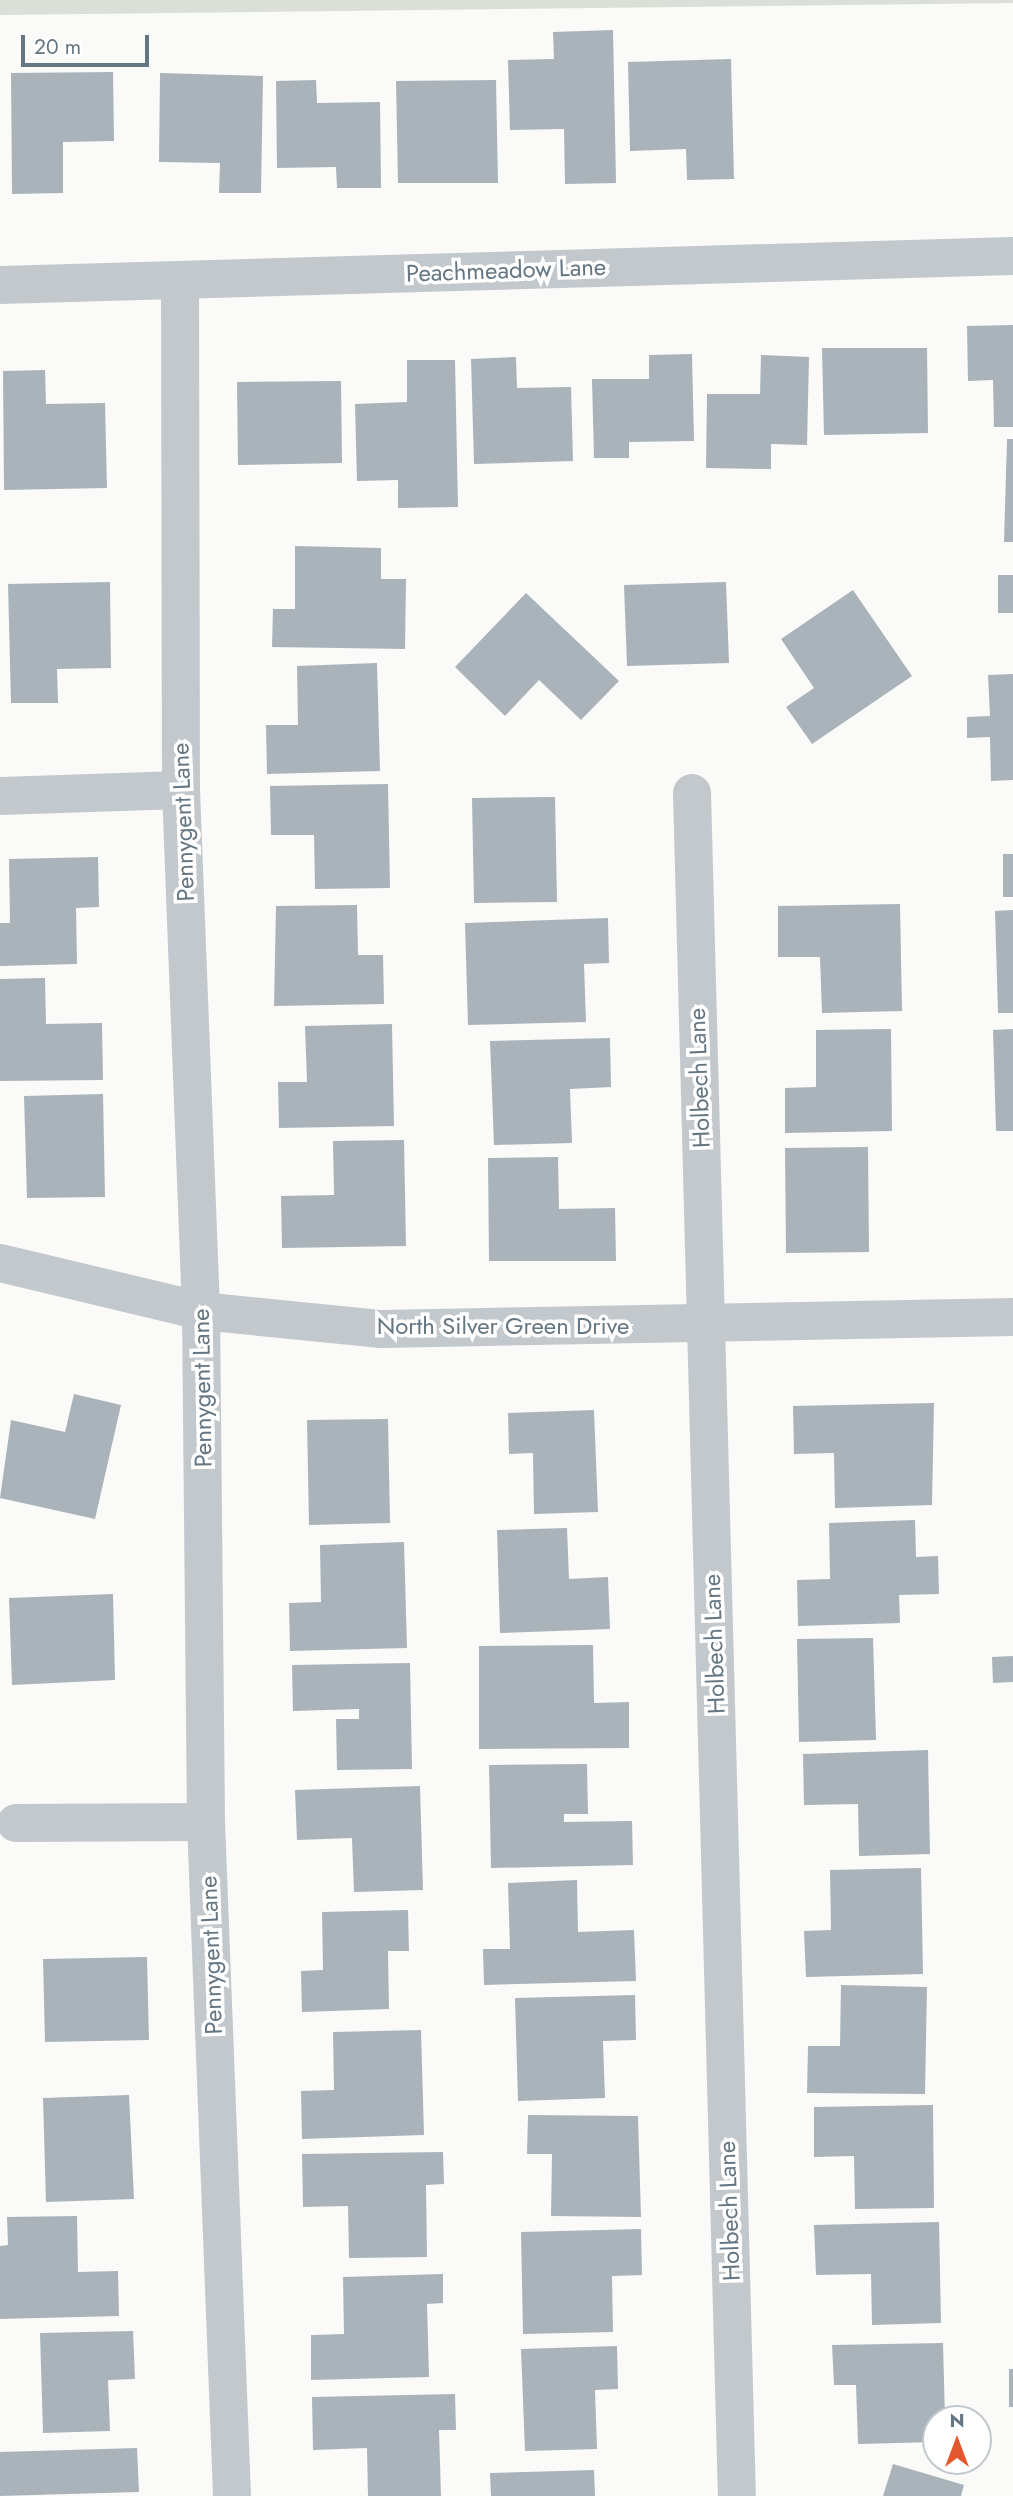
<!DOCTYPE html>
<html>
<head>
<meta charset="utf-8">
<style>
	body { margin:0 }
	#map { position:relative; width:1013px; height:2496px; overflow:hidden; background:#fafaf8; font-family:Jost,sans-serif }
	div>[style] { position:absolute }
	[style*='--x'] { left:calc(var(--x)*1px); top:calc(var(--y)*1px); width:calc(var(--w)*1px); rotate:calc(var(--a)*1deg) }
	.green>* { inset:0; background:#dadfd7 }
	.building>* { inset:0; background:#aab3b9 }
	.minor>* { height:38px; margin:-19px; padding:0 19px; transform-origin:19px; border-radius:19px; background:#c3c8cc }
	span { translate:-50% -50%; white-space:nowrap; text-align:center; line-height:1.15; -webkit-text-stroke:7px #fff; paint-order:stroke }
	.street-label { font-size:24px; color:#657683 }
	.north { position:absolute; left:922px; top:2405px; width:70px; height:70px; box-sizing:border-box; background:#fff; border:2px solid #c1c8cd; border-radius:50%; rotate:0deg; font-size:19px; font-weight:700; line-height:28px; text-align:center; color:#657683 }
	.north::after { content:''; display:block; margin:auto; width:24px; height:32px; background:#e4572e; clip-path:polygon(50% 0,100% 100%,50% 72%,0 100%) }
	.scale { position:absolute; left:21px; top:35px; width:128px; height:32px; box-sizing:border-box; border:4px solid #657683; border-top:0; padding-left:9px; font-size:21px; line-height:24px; white-space:nowrap; color:#657683; -webkit-text-stroke:5px #fff; paint-order:stroke }
</style>
</head>
<body>
<div id="map">
	<div class="green">
		<i style="clip-path:polygon(0 0,1013px 0,1013px 3px,0 15px)"></i>
	</div>
	<div class="building">
		<i style="clip-path:polygon(613px 30px,616px 183px,565px 184px,564px 129px,510px 130px,508px 60px,554px 59px,553px 32px)"></i>
		<i style="clip-path:polygon(731px 59px,734px 179px,687px 180px,686px 149px,630px 151px,628px 62px)"></i>
		<i style="clip-path:polygon(113px 72px,114px 141px,63px 142px,63px 193px,12px 194px,11px 73px)"></i>
		<i style="clip-path:polygon(160px 73px,263px 76px,261px 193px,219px 193px,220px 163px,159px 162px)"></i>
		<i style="clip-path:polygon(316px 80px,317px 103px,380px 102px,381px 188px,337px 188px,336px 167px,277px 168px,276px 81px)"></i>
		<i style="clip-path:polygon(496px 80px,498px 183px,398px 183px,396px 81px)"></i>
		<i style="clip-path:polygon(1013px 325px,1013px 427px,994px 427px,993px 380px,968px 381px,967px 326px)"></i>
		<i style="clip-path:polygon(822px 348px,927px 348px,928px 433px,824px 435px)"></i>
		<i style="clip-path:polygon(692px 354px,694px 441px,629px 442px,629px 458px,594px 458px,592px 379px,649px 379px,649px 355px)"></i>
		<i style="clip-path:polygon(761px 355px,809px 357px,807px 445px,771px 444px,771px 469px,706px 468px,707px 394px,760px 394px)"></i>
		<i style="clip-path:polygon(516px 357px,517px 388px,571px 387px,573px 461px,474px 464px,471px 359px)"></i>
		<i style="clip-path:polygon(407px 360px,455px 360px,458px 507px,398px 508px,398px 480px,357px 481px,355px 404px,407px 402px)"></i>
		<i style="clip-path:polygon(45px 370px,46px 404px,105px 403px,107px 488px,4px 490px,3px 371px)"></i>
		<i style="clip-path:polygon(341px 381px,342px 463px,238px 465px,237px 382px)"></i>
		<i style="clip-path:polygon(1007px 439px,1013px 439px,1013px 542px,1004px 542px)"></i>
		<i style="clip-path:polygon(295px 546px,381px 548px,381px 579px,406px 579px,405px 649px,272px 647px,273px 609px,295px 609px)"></i>
		<i style="clip-path:polygon(998px 575px,1013px 575px,1013px 613px,998px 613px)"></i>
		<i style="clip-path:polygon(110px 582px,111px 668px,57px 669px,58px 703px,11px 703px,8px 584px)"></i>
		<i style="clip-path:polygon(726px 582px,729px 663px,627px 666px,624px 585px)"></i>
		<i style="clip-path:polygon(853px 590px,912px 676px,812px 744px,786px 707px,814px 688px,781px 639px)"></i>
		<i style="clip-path:polygon(526px 593px,619px 681px,581px 720px,539px 680px,505px 716px,455px 667px)"></i>
		<i style="clip-path:polygon(377px 663px,380px 771px,267px 774px,266px 725px,298px 725px,297px 666px)"></i>
		<i style="clip-path:polygon(1013px 674px,1013px 780px,991px 781px,990px 737px,967px 738px,967px 717px,990px 716px,988px 675px)"></i>
		<i style="clip-path:polygon(388px 784px,390px 888px,315px 889px,314px 835px,271px 835px,270px 786px)"></i>
		<i style="clip-path:polygon(555px 797px,557px 902px,474px 903px,472px 798px)"></i>
		<i style="clip-path:polygon(1003px 854px,1013px 854px,1013px 897px,1003px 897px)"></i>
		<i style="clip-path:polygon(98px 857px,99px 907px,76px 908px,77px 964px,0 966px,0 923px,10px 923px,9px 859px)"></i>
		<i style="clip-path:polygon(900px 904px,902px 1011px,822px 1013px,820px 957px,778px 957px,778px 906px)"></i>
		<i style="clip-path:polygon(357px 905px,358px 955px,383px 955px,384px 1004px,274px 1006px,276px 906px)"></i>
		<i style="clip-path:polygon(1013px 910px,1013px 1013px,998px 1013px,995px 911px)"></i>
		<i style="clip-path:polygon(608px 918px,609px 963px,584px 964px,586px 1022px,468px 1025px,465px 923px)"></i>
		<i style="clip-path:polygon(45px 978px,46px 1024px,102px 1023px,103px 1080px,0 1081px,0 979px)"></i>
		<i style="clip-path:polygon(392px 1024px,394px 1126px,279px 1128px,278px 1082px,307px 1082px,305px 1026px)"></i>
		<i style="clip-path:polygon(891px 1029px,892px 1131px,785px 1133px,785px 1088px,816px 1087px,816px 1030px)"></i>
		<i style="clip-path:polygon(1013px 1029px,1013px 1131px,996px 1131px,993px 1030px)"></i>
		<i style="clip-path:polygon(610px 1038px,611px 1087px,570px 1089px,572px 1143px,494px 1145px,490px 1041px)"></i>
		<i style="clip-path:polygon(103px 1094px,105px 1197px,27px 1198px,24px 1096px)"></i>
		<i style="clip-path:polygon(404px 1140px,406px 1246px,282px 1248px,281px 1196px,334px 1195px,333px 1141px)"></i>
		<i style="clip-path:polygon(868px 1147px,869px 1252px,786px 1253px,785px 1148px)"></i>
		<i style="clip-path:polygon(558px 1157px,559px 1209px,615px 1208px,616px 1261px,489px 1261px,488px 1158px)"></i>
		<i style="clip-path:polygon(74px 1394px,121px 1405px,95px 1519px,0 1498px,11px 1420px,65px 1432px)"></i>
		<i style="clip-path:polygon(934px 1403px,932px 1505px,835px 1508px,834px 1453px,794px 1454px,793px 1406px)"></i>
		<i style="clip-path:polygon(594px 1410px,598px 1512px,534px 1514px,533px 1453px,509px 1454px,508px 1413px)"></i>
		<i style="clip-path:polygon(388px 1419px,390px 1523px,309px 1525px,307px 1420px)"></i>
		<i style="clip-path:polygon(915px 1520px,916px 1557px,938px 1556px,939px 1594px,899px 1595px,900px 1623px,798px 1626px,797px 1580px,830px 1579px,829px 1523px)"></i>
		<i style="clip-path:polygon(567px 1528px,569px 1579px,608px 1577px,610px 1629px,500px 1633px,497px 1530px)"></i>
		<i style="clip-path:polygon(404px 1542px,407px 1648px,290px 1651px,289px 1603px,321px 1602px,320px 1545px)"></i>
		<i style="clip-path:polygon(113px 1594px,115px 1680px,12px 1685px,9px 1598px)"></i>
		<i style="clip-path:polygon(873px 1638px,876px 1740px,799px 1742px,797px 1639px)"></i>
		<i style="clip-path:polygon(593px 1645px,594px 1703px,629px 1702px,629px 1748px,479px 1749px,479px 1646px)"></i>
		<i style="clip-path:polygon(1013px 1656px,1013px 1682px,993px 1683px,992px 1657px)"></i>
		<i style="clip-path:polygon(410px 1663px,412px 1769px,337px 1770px,336px 1719px,359px 1719px,359px 1709px,293px 1711px,292px 1665px)"></i>
		<i style="clip-path:polygon(928px 1750px,930px 1854px,859px 1856px,858px 1804px,804px 1805px,803px 1754px)"></i>
		<i style="clip-path:polygon(587px 1764px,588px 1814px,564px 1814px,564px 1822px,632px 1821px,633px 1865px,491px 1868px,489px 1765px)"></i>
		<i style="clip-path:polygon(420px 1786px,423px 1890px,354px 1892px,352px 1838px,297px 1840px,295px 1790px)"></i>
		<i style="clip-path:polygon(921px 1868px,923px 1974px,806px 1977px,804px 1931px,831px 1930px,830px 1870px)"></i>
		<i style="clip-path:polygon(577px 1880px,578px 1932px,634px 1930px,636px 1981px,484px 1985px,483px 1949px,510px 1949px,508px 1883px)"></i>
		<i style="clip-path:polygon(408px 1910px,409px 1951px,388px 1951px,389px 2009px,302px 2012px,301px 1971px,323px 1970px,322px 1912px)"></i>
		<i style="clip-path:polygon(147px 1957px,149px 2040px,45px 2042px,43px 1959px)"></i>
		<i style="clip-path:polygon(841px 1985px,927px 1987px,925px 2094px,807px 2093px,808px 2046px,840px 2046px)"></i>
		<i style="clip-path:polygon(635px 1995px,636px 2040px,603px 2041px,605px 2098px,518px 2101px,515px 1998px)"></i>
		<i style="clip-path:polygon(421px 2030px,424px 2135px,302px 2139px,301px 2091px,334px 2090px,333px 2032px)"></i>
		<i style="clip-path:polygon(129px 2095px,134px 2199px,46px 2202px,43px 2098px)"></i>
		<i style="clip-path:polygon(933px 2105px,934px 2208px,855px 2209px,854px 2156px,814px 2157px,814px 2107px)"></i>
		<i style="clip-path:polygon(528px 2115px,638px 2116px,641px 2217px,551px 2216px,552px 2154px,527px 2154px)"></i>
		<i style="clip-path:polygon(443px 2152px,444px 2184px,426px 2185px,427px 2257px,349px 2258px,348px 2206px,303px 2207px,302px 2154px)"></i>
		<i style="clip-path:polygon(77px 2216px,78px 2272px,118px 2271px,119px 2316px,0 2319px,0 2246px,8px 2245px,7px 2217px)"></i>
		<i style="clip-path:polygon(939px 2222px,941px 2323px,872px 2325px,871px 2274px,816px 2275px,814px 2225px)"></i>
		<i style="clip-path:polygon(641px 2229px,642px 2275px,612px 2276px,613px 2332px,523px 2334px,521px 2232px)"></i>
		<i style="clip-path:polygon(443px 2274px,443px 2303px,427px 2304px,429px 2377px,311px 2380px,311px 2335px,344px 2334px,343px 2277px)"></i>
		<i style="clip-path:polygon(133px 2331px,135px 2379px,108px 2380px,110px 2431px,43px 2433px,40px 2333px)"></i>
		<i style="clip-path:polygon(943px 2343px,945px 2419px,936px 2419px,936px 2442px,858px 2444px,856px 2385px,834px 2385px,832px 2345px)"></i>
		<i style="clip-path:polygon(617px 2346px,618px 2389px,595px 2390px,597px 2449px,525px 2451px,521px 2349px)"></i>
		<i style="clip-path:polygon(1009px 2369px,1013px 2369px,1013px 2407px,1009px 2407px)"></i>
		<i style="clip-path:polygon(455px 2394px,456px 2430px,439px 2430px,441px 2496px,368px 2496px,367px 2448px,313px 2450px,312px 2397px)"></i>
		<i style="clip-path:polygon(137px 2448px,139px 2492px,0 2496px,0 2452px)"></i>
		<i style="clip-path:polygon(893px 2464px,964px 2485px,961px 2496px,883px 2496px)"></i>
		<i style="clip-path:polygon(594px 2470px,595px 2496px,491px 2496px,490px 2473px)"></i>
	</div>
	<div class="minor">
		<i style="--x:180;--y:281;--w:509;--a:89.89"></i>
		<i style="--x:181;--y:790;--w:521;--a:87.8"></i>
		<i style="--x:201;--y:1311;--w:511;--a:89.44"></i>
		<i style="--x:206;--y:1822;--w:675;--a:87.79"></i>
		<i style="--x:0;--y:285;--w:1013;--a:-1.64"></i>
		<i style="--x:692;--y:793;--w:1704;--a:88.49"></i>
		<i style="--x:0;--y:796;--w:181;--a:-1.9"></i>
		<i style="--x:0;--y:1263;--w:207;--a:13.4"></i>
		<i style="--x:201;--y:1311;--w:182;--a:5.7"></i>
		<i style="--x:382;--y:1329;--w:631;--a:-1.09"></i>
		<i style="--x:16;--y:1823;--w:190;--a:-0.3"></i>
	</div>
	<div class="street-label">
		<span style="left:506px;top:270px;rotate:-2deg">Peachmeadow Lane</span>
		<span style="left:183px;top:822px;rotate:-92deg">Pennygent Lane</span>
		<span style="left:699px;top:1078px;rotate:-92deg">Holbech Lane</span>
		<span style="left:503px;top:1326px">North Silver Green Drive</span>
		<span style="left:202px;top:1388px;rotate:-91deg">Pennygent Lane</span>
		<span style="left:714px;top:1644px;rotate:-92deg">Holbech Lane</span>
		<span style="left:211px;top:1955px;rotate:-92deg">Pennygent Lane</span>
		<span style="left:729px;top:2211px;rotate:-92deg">Holbech Lane</span>
	</div>
	<div class="north">N</div>
	<div class="scale">20 m</div>
</div>
</body>
</html>
